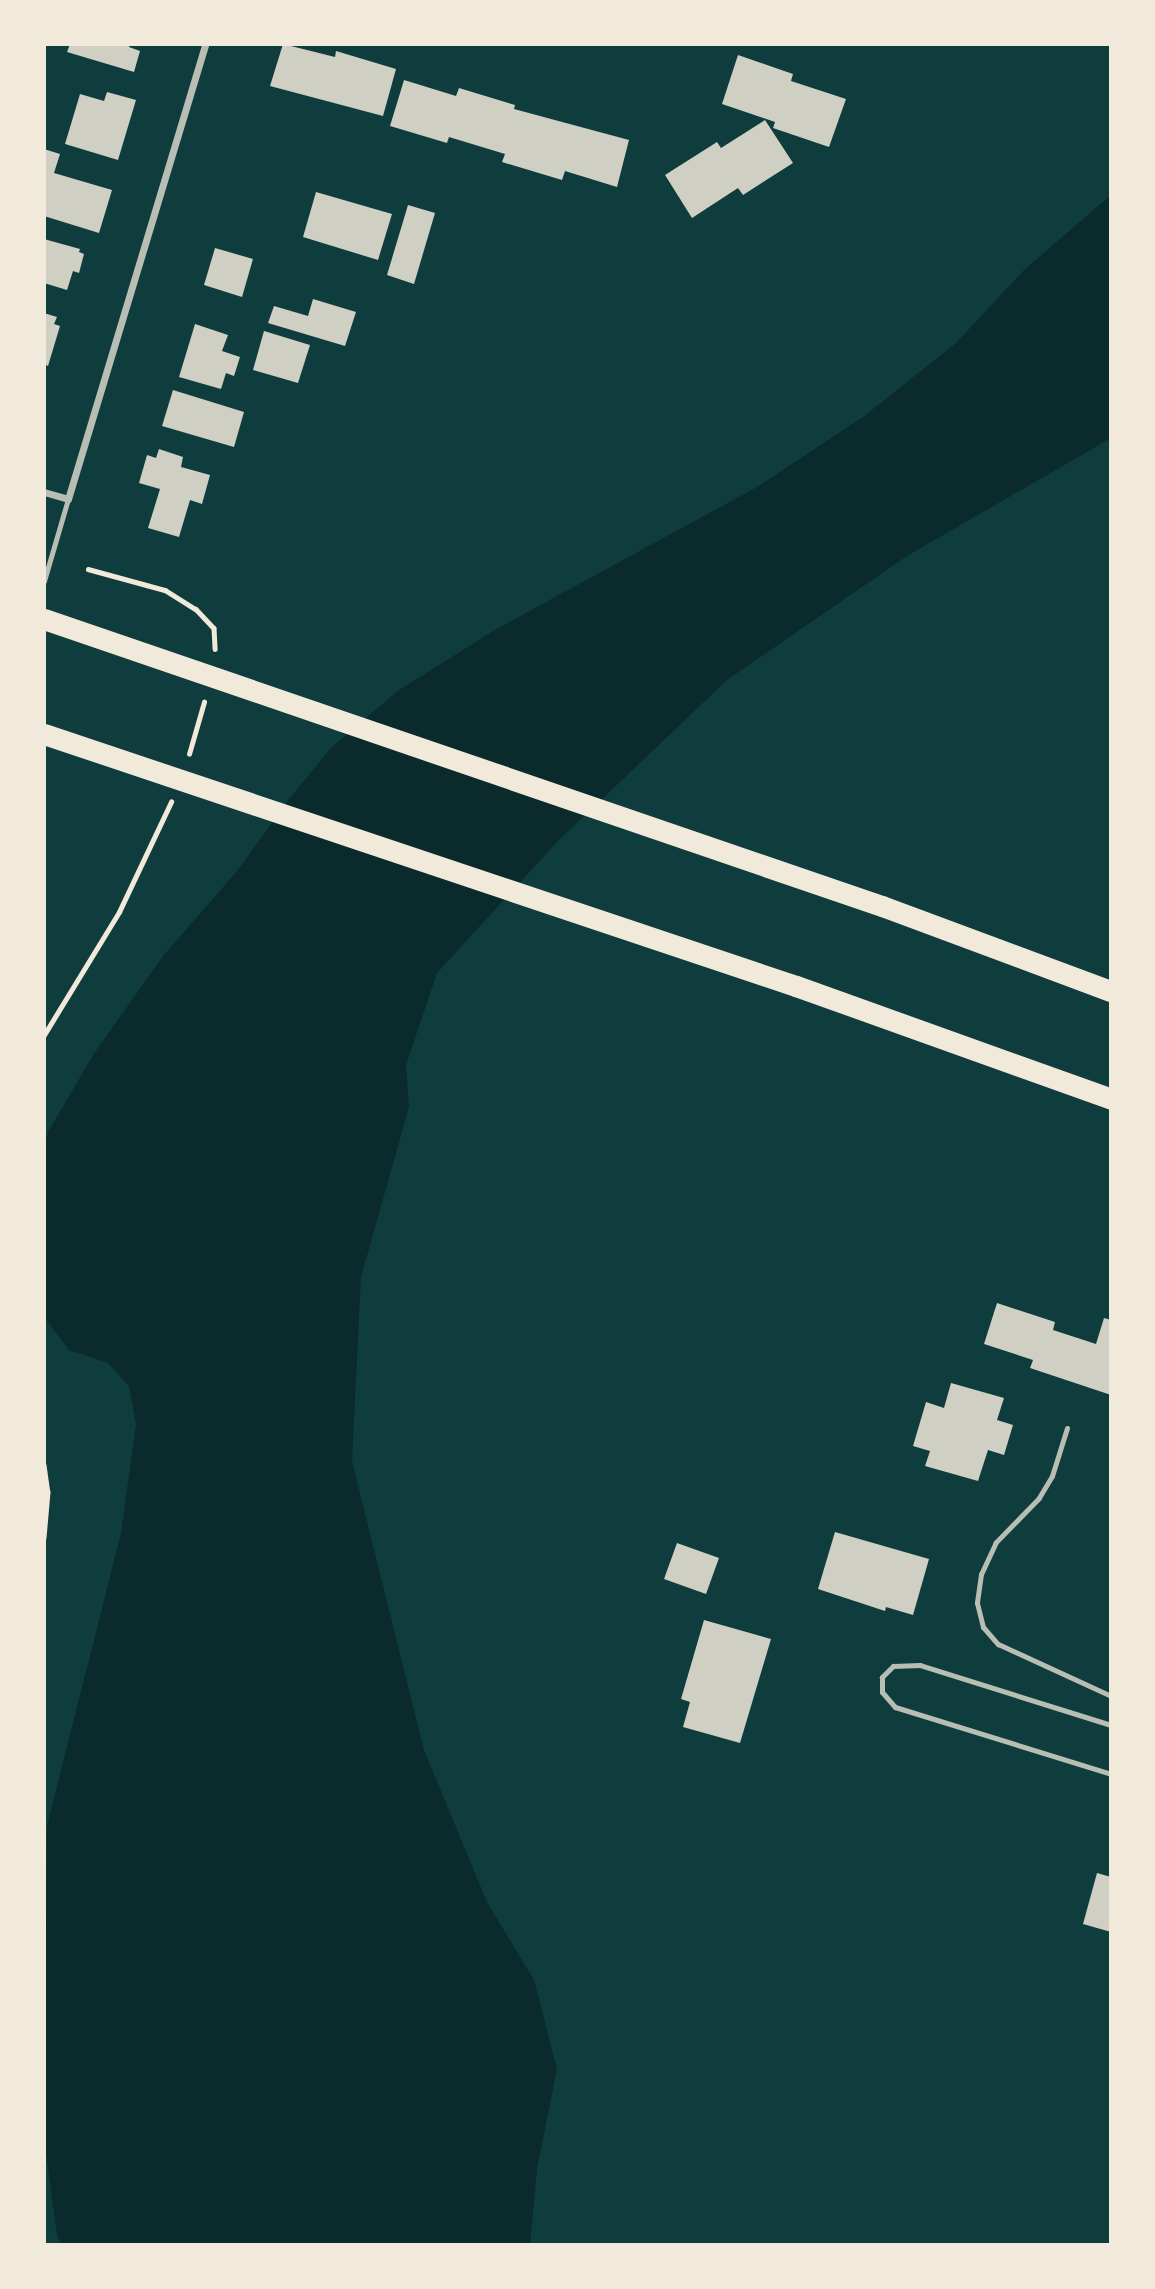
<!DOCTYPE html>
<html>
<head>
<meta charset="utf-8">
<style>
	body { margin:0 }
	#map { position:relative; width:1155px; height:2289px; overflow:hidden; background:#0f3d3e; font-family:"Fira Sans Condensed",sans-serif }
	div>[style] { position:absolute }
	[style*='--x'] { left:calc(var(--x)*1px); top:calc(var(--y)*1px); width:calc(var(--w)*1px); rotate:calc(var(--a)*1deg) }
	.water>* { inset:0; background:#0a2a2b }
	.building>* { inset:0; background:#cfcfc3 }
	.path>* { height:4.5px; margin:-2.25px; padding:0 2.25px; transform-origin:2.25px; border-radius:2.25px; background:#f1e9da }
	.service>* { height:5px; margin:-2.5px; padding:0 2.5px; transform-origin:2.5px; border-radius:2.5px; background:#b8beb3 }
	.minor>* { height:7px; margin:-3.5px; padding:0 3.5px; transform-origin:3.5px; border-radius:3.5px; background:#b8beb3 }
	.motorway>* { height:21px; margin:-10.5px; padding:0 10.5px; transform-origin:10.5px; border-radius:10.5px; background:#f1e9da }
	span { translate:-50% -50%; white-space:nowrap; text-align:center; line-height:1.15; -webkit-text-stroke:5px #f1e9da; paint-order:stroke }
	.frame { position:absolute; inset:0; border:46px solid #f1e9da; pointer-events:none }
</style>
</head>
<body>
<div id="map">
	<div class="water">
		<i style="clip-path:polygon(1111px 195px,1111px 438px,907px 556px,727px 680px,557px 842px,437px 973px,406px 1065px,409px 1107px,361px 1277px,352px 1461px,424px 1750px,487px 1902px,534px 1980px,557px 2069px,537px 2169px,530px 2245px,63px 2245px,57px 2236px,44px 2137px,47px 1826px,121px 1533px,136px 1424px,129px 1386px,108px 1363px,69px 1350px,44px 1317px,44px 1148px,48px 1132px,95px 1052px,164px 955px,237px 871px,289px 799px,331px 748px,399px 690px,493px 631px,757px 487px,863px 417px,956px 343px,1024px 270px)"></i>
	</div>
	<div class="building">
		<i style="clip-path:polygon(70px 44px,130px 44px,129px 47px,140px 51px,134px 72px,67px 52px)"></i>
		<i style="clip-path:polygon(283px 44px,335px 57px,336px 51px,396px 69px,383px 116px,270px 86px)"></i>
		<i style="clip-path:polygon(738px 55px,793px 74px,791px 81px,846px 99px,829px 147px,773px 128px,775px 122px,722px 104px)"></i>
		<i style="clip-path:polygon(404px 80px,456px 96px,459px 88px,515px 105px,514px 109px,629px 140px,617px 187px,565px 171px,562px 180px,502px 162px,505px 154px,449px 137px,447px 143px,390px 126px)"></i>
		<i style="clip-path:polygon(107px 92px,136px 100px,118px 160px,65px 144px,80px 94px,104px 101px)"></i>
		<i style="clip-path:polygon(765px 120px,793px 163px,743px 195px,738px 188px,692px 218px,665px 175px,717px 142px,721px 148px)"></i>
		<i style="clip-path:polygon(44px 149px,60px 154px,54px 173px,112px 190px,99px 233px,44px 216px)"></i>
		<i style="clip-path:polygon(316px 192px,392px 214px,378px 260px,303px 237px)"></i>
		<i style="clip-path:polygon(408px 205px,435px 213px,414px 284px,387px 275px)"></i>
		<i style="clip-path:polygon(44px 239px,80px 249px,79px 252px,84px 254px,79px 273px,73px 271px,67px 290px,44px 283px)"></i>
		<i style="clip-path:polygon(215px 248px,253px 259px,242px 297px,204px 285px)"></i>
		<i style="clip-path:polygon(313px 299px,356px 312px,345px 346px,268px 323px,274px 306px,308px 316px)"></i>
		<i style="clip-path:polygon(44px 313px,57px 317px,54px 324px,60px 326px,48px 366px,44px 364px)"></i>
		<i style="clip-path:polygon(195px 324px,228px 335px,222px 351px,240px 357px,234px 376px,226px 373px,221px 389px,179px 377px)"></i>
		<i style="clip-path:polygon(264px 331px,310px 345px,298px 383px,253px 370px)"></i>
		<i style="clip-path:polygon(173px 390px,244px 412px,234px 447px,162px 426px)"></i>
		<i style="clip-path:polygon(159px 449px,183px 457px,181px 467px,210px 475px,202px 504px,190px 500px,179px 537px,148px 528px,160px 489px,139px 483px,147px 455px,156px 458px)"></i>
		<i style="clip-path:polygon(997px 1303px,1055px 1322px,1053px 1330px,1096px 1344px,1104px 1318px,1111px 1320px,1111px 1395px,1030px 1368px,1033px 1360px,984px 1344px)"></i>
		<i style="clip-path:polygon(951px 1383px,1004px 1398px,997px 1420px,1013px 1425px,1004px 1455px,988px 1450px,978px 1481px,925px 1466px,930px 1451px,913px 1446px,926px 1402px,944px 1408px)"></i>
		<i style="clip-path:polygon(835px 1532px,929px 1559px,913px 1615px,886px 1607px,885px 1611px,818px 1589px)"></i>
		<i style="clip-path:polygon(677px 1543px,719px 1558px,706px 1594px,664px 1579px)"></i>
		<i style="clip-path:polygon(704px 1620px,771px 1639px,740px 1743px,683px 1727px,690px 1702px,681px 1699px)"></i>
		<i style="clip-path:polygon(1097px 1873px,1111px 1877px,1111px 1932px,1083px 1924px)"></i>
	</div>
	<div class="path">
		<i style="--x:88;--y:569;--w:80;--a:15.3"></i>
		<i style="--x:165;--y:590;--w:36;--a:32"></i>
		<i style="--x:196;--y:609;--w:26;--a:47"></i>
		<i style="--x:214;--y:628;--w:21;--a:87"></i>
		<i style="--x:189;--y:754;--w:54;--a:-73.9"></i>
		<i style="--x:44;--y:1035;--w:144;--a:-58.6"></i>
		<i style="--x:119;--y:912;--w:122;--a:-64.7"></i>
		<i style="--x:44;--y:1465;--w:27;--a:82"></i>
		<i style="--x:48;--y:1492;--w:46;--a:95"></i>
	</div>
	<div class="service">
		<i style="--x:44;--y:581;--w:85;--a:-73.7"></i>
		<i style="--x:1067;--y:1428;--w:50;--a:107.4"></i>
		<i style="--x:1052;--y:1476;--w:26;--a:121"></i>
		<i style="--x:1039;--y:1498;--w:62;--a:134.3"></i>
		<i style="--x:996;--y:1542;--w:35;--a:115"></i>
		<i style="--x:981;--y:1574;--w:29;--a:98"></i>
		<i style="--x:977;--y:1603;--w:25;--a:76"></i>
		<i style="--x:983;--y:1627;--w:23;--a:49"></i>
		<i style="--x:998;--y:1644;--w:124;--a:24.7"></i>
		<i style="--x:1111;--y:1725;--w:200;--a:-162.6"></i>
		<i style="--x:920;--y:1665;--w:27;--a:178"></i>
		<i style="--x:893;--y:1666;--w:16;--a:135"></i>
		<i style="--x:882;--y:1677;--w:15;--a:90"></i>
		<i style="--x:882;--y:1692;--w:20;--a:49"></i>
		<i style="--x:895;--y:1707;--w:226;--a:17.2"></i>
	</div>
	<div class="minor">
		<i style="--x:44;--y:492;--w:25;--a:16"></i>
		<i style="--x:68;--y:499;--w:475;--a:-73.2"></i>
	</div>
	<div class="motorway">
		<i style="--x:44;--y:619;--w:886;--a:18.91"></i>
		<i style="--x:882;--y:906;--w:244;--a:20.4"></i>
		<i style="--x:44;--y:734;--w:793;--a:18.53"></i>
		<i style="--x:796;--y:986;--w:335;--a:19.7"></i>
	</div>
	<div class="frame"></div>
</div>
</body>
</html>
